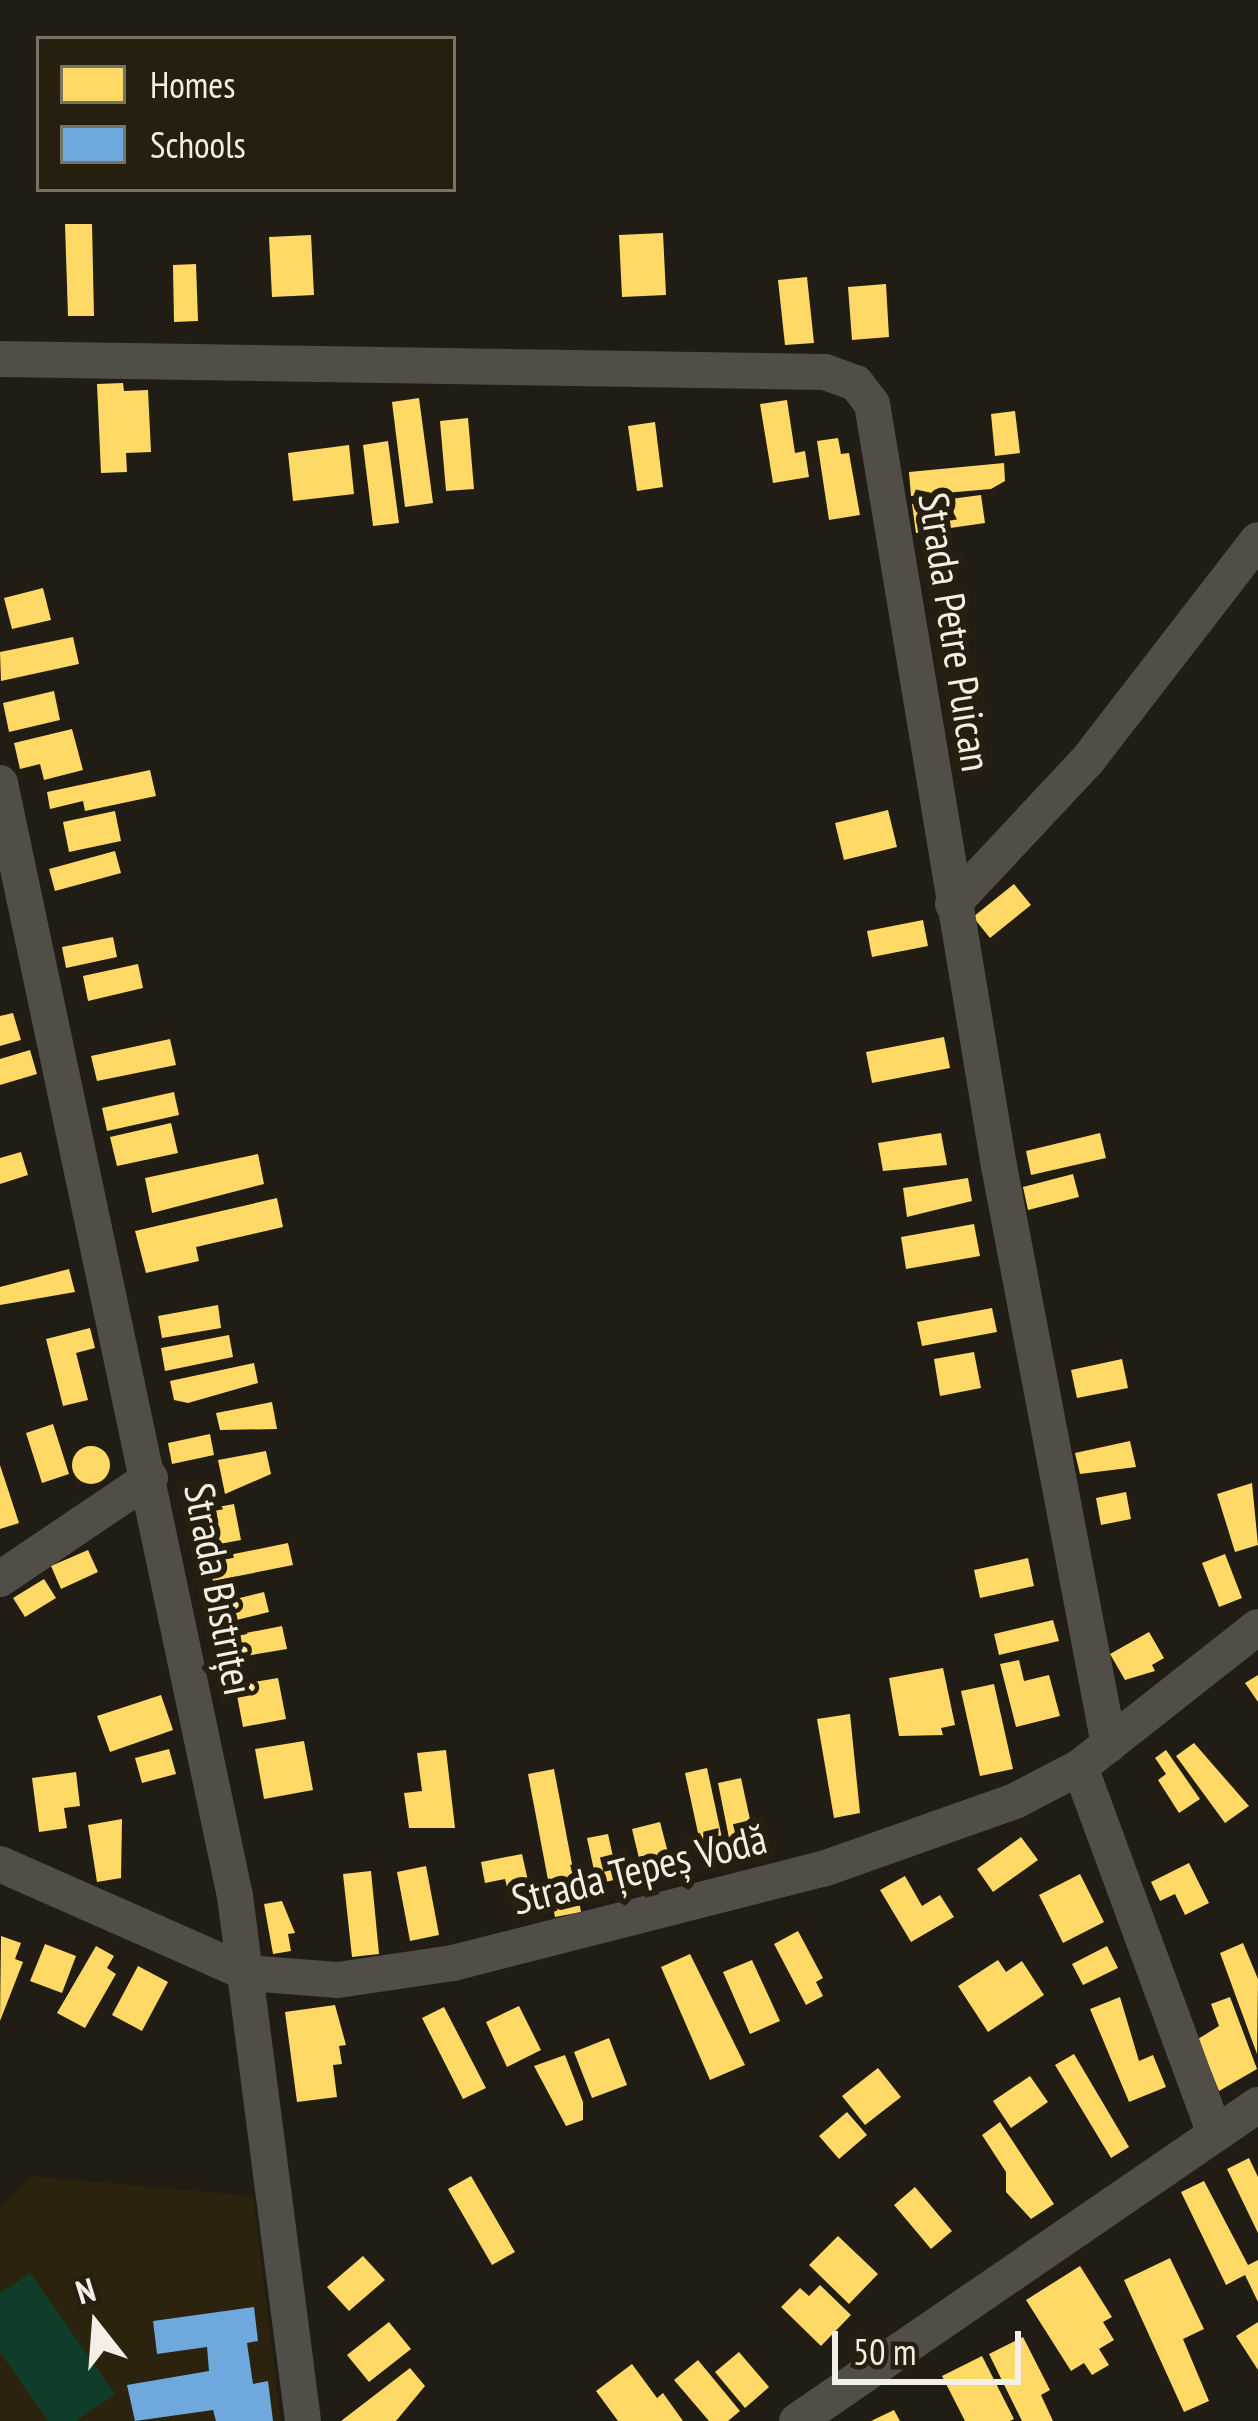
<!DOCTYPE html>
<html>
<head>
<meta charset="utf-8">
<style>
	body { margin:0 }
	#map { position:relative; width:1258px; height:2421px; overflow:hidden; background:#211d14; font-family:"PT Sans Narrow",sans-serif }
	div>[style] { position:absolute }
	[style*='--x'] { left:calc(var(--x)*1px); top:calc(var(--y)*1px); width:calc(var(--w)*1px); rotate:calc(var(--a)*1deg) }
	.built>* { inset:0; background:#2b230d }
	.green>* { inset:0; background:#0f3d2a }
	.homes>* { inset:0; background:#ffd966 }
	.round { border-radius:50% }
	.schools>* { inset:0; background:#6fa8dc }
	.minor>* { height:36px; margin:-18px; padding:0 18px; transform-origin:18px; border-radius:18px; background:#514e48 }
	span { translate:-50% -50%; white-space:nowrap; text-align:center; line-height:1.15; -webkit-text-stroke:12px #261f0f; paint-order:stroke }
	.street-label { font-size:42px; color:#f3efe4 }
	.legend { position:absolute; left:36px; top:36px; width:420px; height:156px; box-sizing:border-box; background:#261f0f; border:3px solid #787264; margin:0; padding:15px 21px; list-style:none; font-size:36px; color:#f3efe4 }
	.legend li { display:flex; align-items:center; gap:24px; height:60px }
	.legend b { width:60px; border:3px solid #787264 }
	.north { position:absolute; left:36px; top:2265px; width:120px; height:120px; -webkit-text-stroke:9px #261f0f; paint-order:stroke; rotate:343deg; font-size:33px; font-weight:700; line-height:48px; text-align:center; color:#f3efe4 }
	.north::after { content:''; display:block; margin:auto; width:42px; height:54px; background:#f3efe4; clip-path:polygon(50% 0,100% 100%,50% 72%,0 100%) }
	.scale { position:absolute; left:832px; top:2331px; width:189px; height:54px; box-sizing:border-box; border:6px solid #f3efe4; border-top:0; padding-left:15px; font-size:36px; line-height:42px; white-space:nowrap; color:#f3efe4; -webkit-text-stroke:9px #261f0f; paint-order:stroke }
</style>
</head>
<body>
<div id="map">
	<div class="built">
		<i style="clip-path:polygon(30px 2176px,253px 2196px,281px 2421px,0 2421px,0 2209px)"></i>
	</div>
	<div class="green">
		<i style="clip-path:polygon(30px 2273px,115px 2394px,76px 2421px,48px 2421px,0 2352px,0 2293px)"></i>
	</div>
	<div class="homes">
		<i style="clip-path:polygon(65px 224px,92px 224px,94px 316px,68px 316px)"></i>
		<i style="clip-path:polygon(663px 233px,666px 295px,622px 297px,619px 235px)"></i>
		<i style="clip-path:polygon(311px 235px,314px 295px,272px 297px,269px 237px)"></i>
		<i style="clip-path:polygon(196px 264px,198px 321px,174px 322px,173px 265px)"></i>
		<i style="clip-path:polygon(807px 277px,814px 343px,785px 345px,778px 280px)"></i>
		<i style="clip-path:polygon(886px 284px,889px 337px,852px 340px,848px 287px)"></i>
		<i style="clip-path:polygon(123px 383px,124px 391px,148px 390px,151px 452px,126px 453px,127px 472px,101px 473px,97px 384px)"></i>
		<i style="clip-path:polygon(419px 398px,433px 503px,405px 507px,392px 402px)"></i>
		<i style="clip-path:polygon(787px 400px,795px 453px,805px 451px,809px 477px,773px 483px,760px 404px)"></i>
		<i style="clip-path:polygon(1015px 411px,1020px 453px,995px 456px,991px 414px)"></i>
		<i style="clip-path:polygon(468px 418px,474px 489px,446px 491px,440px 421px)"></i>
		<i style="clip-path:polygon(655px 422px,663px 487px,637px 491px,628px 426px)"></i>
		<i style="clip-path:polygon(838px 438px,841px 454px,849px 453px,860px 515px,829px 520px,817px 441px)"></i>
		<i style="clip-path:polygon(388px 441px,399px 523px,373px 526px,363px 445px)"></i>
		<i style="clip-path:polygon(349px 445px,354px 494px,293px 501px,288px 453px)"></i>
		<i style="clip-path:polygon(1004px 463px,1005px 481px,991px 489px,911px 496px,909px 472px)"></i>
		<i style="clip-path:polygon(981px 495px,985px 523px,916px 533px,912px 504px)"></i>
		<i style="clip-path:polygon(43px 588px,51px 620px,12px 629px,4px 598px)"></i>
		<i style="clip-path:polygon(73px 637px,79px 664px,1px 681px,0 652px)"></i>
		<i style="clip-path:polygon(54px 691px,60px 720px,9px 732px,3px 703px)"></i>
		<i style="clip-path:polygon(72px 729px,83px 770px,44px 780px,40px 764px,20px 769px,14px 743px)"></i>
		<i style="clip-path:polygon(150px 770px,156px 796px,85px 811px,83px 801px,50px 809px,47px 792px)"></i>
		<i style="clip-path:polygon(888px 810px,897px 847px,844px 860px,835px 823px)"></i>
		<i style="clip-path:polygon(115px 811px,121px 841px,69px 852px,63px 822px)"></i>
		<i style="clip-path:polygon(115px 851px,121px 873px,55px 891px,49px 869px)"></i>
		<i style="clip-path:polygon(1014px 884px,1031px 905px,990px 938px,973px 917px)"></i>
		<i style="clip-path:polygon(923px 920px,928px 946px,872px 957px,867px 931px)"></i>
		<i style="clip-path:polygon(113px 937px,117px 957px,66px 968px,62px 947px)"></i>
		<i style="clip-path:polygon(138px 964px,143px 988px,88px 1001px,83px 976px)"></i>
		<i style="clip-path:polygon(13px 1013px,21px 1040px,0 1046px,0 1016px)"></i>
		<i style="clip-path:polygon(944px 1037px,950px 1068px,872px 1083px,866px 1052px)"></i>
		<i style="clip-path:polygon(170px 1039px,176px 1065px,97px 1081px,91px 1056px)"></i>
		<i style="clip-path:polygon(30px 1050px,37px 1074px,0 1085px,0 1059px)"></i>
		<i style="clip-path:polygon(174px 1092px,179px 1115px,107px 1131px,102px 1108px)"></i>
		<i style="clip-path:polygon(171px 1123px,178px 1153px,117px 1166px,110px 1137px)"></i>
		<i style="clip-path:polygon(941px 1133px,947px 1165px,883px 1171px,878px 1143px)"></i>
		<i style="clip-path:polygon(1100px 1133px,1106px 1158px,1031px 1175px,1026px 1151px)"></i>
		<i style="clip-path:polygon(21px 1152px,28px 1175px,0 1184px,0 1158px)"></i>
		<i style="clip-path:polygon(258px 1154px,264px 1184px,152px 1213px,145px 1178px)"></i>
		<i style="clip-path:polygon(1073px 1174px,1079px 1197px,1028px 1210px,1023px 1187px)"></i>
		<i style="clip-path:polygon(968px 1178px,972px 1201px,907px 1217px,903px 1188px)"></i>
		<i style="clip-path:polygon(277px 1198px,283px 1227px,196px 1247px,199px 1261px,146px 1273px,135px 1231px)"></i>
		<i style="clip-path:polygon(974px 1224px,980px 1256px,906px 1269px,901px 1237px)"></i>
		<i style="clip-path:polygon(69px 1269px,75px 1292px,0 1305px,0 1287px)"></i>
		<i style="clip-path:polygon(218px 1305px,221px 1328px,162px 1338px,158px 1316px)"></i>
		<i style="clip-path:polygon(992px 1308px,997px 1332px,922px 1346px,917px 1322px)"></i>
		<i style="clip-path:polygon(90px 1328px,95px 1348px,76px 1353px,88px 1400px,63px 1406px,46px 1339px)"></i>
		<i style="clip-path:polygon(229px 1335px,233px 1357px,165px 1371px,161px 1348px)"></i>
		<i style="clip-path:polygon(974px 1352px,981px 1388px,940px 1396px,934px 1359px)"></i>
		<i style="clip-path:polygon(1122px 1359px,1128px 1388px,1077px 1398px,1071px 1370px)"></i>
		<i style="clip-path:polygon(254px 1363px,258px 1383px,188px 1403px,174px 1400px,170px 1381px)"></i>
		<i style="clip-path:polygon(272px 1402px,277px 1429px,220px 1430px,216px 1413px)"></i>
		<i style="clip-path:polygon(53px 1424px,69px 1474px,42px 1483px,26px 1433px)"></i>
		<i style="clip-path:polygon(210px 1434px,214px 1455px,172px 1464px,168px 1443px)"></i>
		<i style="clip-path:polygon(1130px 1441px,1136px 1467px,1080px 1474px,1075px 1453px)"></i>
		<i class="round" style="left:72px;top:1446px;width:38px;height:38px"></i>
		<i style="clip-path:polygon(266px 1451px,271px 1474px,225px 1494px,218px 1460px)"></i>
		<i style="clip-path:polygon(0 1465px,19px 1523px,0 1529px)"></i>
		<i style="clip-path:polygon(1252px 1483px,1258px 1545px,1235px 1552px,1217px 1494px)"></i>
		<i style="clip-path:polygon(1126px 1492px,1131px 1519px,1101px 1525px,1096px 1498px)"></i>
		<i style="clip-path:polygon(234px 1504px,241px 1540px,203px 1547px,196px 1511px)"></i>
		<i style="clip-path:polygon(288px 1543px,293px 1565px,213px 1581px,209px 1559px)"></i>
		<i style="clip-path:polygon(88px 1550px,98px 1572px,61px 1589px,51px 1566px)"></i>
		<i style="clip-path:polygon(1225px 1554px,1242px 1598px,1219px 1607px,1202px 1563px)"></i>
		<i style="clip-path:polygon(1028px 1558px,1034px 1586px,980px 1598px,974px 1570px)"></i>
		<i style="clip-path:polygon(44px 1579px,56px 1598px,25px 1617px,13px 1598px)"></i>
		<i style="clip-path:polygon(264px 1592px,269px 1612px,220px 1624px,215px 1604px)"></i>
		<i style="clip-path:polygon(1053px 1620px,1059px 1641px,999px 1655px,994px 1634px)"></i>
		<i style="clip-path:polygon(282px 1626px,287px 1649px,234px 1658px,230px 1636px)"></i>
		<i style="clip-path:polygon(1149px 1632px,1164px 1658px,1152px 1665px,1155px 1671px,1125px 1680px,1110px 1654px)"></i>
		<i style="clip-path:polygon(1019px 1660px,1024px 1681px,1049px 1675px,1060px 1716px,1016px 1727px,1000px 1664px)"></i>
		<i style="clip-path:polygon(943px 1668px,955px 1725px,941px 1728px,943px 1735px,899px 1736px,889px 1678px)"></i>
		<i style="clip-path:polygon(1258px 1675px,1258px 1702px,1245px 1683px)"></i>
		<i style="clip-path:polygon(278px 1678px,286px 1719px,243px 1727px,235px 1685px)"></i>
		<i style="clip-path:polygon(994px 1684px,1013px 1769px,980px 1776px,961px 1691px)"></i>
		<i style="clip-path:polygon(161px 1695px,173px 1730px,110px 1752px,97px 1716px)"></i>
		<i style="clip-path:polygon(850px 1714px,860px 1813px,834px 1818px,817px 1719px)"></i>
		<i style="clip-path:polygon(304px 1741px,313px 1790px,264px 1799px,255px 1749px)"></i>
		<i style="clip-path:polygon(1194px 1743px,1249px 1806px,1225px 1823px,1176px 1756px)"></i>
		<i style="clip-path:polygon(169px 1749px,176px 1774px,142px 1783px,135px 1758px)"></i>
		<i style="clip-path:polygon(446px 1750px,455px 1828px,409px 1828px,404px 1793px,422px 1791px,417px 1753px)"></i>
		<i style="clip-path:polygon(1166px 1750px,1200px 1799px,1179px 1813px,1158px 1780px,1166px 1774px,1155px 1758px)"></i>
		<i style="clip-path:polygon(707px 1768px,725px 1852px,703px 1856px,685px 1773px)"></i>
		<i style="clip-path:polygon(554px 1769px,581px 1912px,555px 1917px,528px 1774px)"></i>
		<i style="clip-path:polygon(76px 1772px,80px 1806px,64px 1808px,67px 1828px,39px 1832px,32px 1778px)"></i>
		<i style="clip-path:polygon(741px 1778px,754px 1838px,730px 1843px,718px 1783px)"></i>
		<i style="clip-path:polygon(122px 1819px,121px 1878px,97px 1882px,88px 1825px)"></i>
		<i style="clip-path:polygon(660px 1822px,672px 1868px,643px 1875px,632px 1829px)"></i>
		<i style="clip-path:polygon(608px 1834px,618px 1879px,597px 1884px,587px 1838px)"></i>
		<i style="clip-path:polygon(1021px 1837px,1038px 1860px,993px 1892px,977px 1869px)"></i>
		<i style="clip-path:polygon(522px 1854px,530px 1890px,509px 1895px,505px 1879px,485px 1883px,481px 1862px)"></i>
		<i style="clip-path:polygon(1189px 1863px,1209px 1903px,1185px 1915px,1175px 1894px,1160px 1901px,1151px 1882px)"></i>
		<i style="clip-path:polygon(426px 1866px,439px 1935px,410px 1941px,397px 1872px)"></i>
		<i style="clip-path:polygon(371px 1871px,379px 1954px,352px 1957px,343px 1874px)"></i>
		<i style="clip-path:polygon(1080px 1874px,1104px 1922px,1063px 1943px,1039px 1895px)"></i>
		<i style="clip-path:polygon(905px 1876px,922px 1906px,940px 1895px,954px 1917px,911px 1942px,880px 1890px)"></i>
		<i style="clip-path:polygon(282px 1901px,295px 1933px,288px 1934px,291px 1951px,273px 1954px,264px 1904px)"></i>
		<i style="clip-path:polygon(798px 1931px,823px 1978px,816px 1982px,823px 1996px,806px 2005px,774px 1944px)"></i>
		<i style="clip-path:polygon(1px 1936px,21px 1943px,15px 1959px,23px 1962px,0 2021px)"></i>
		<i style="clip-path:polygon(1243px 1943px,1258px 1979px,1257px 2054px,1220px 1953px)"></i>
		<i style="clip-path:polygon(45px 1944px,76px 1956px,62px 1993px,30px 1981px)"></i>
		<i style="clip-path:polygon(96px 1946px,114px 1956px,107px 1968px,116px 1974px,85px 2028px,57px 2013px)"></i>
		<i style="clip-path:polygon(1107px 1946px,1118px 1968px,1083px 1985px,1072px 1964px)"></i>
		<i style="clip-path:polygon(690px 1954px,745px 2065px,710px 2080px,661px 1967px)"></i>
		<i style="clip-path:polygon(752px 1960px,780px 2021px,750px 2034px,723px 1972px)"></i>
		<i style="clip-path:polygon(998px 1960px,1006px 1972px,1022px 1961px,1044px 1995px,988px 2032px,958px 1986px)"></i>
		<i style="clip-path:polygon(138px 1966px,168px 1982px,142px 2031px,112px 2015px)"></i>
		<i style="clip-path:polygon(1120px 1997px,1139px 2061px,1153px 2055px,1166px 2087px,1129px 2102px,1090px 2009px)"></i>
		<i style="clip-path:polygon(1230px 1997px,1257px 2069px,1219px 2091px,1198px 2039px,1219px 2026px,1211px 2004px)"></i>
		<i style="clip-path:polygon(335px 2005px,346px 2045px,339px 2046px,342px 2064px,333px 2065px,337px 2097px,297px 2102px,285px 2012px)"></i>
		<i style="clip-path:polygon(519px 2006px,541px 2050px,507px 2067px,486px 2022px)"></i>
		<i style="clip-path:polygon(444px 2007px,486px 2088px,463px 2099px,422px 2018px)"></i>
		<i style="clip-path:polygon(609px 2038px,627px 2085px,592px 2098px,574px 2052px)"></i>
		<i style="clip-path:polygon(1074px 2054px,1129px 2147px,1111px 2158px,1055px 2065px)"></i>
		<i style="clip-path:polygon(565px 2055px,583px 2102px,583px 2120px,566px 2126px,534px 2066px)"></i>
		<i style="clip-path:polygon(878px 2068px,901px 2097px,865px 2125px,842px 2096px)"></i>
		<i style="clip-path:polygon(1030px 2076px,1048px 2102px,1011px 2128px,993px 2101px)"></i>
		<i style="clip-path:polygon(847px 2112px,867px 2135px,839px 2159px,819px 2136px)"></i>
		<i style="clip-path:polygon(1000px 2122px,1054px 2204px,1031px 2219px,1006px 2192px,1006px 2172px,982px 2135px)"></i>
		<i style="clip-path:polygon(1249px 2158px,1258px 2177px,1258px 2233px,1227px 2169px)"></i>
		<i style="clip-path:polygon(471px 2176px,515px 2252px,492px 2265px,448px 2189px)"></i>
		<i style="clip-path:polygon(1204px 2181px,1248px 2265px,1258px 2260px,1258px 2302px,1245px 2275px,1226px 2285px,1181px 2192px)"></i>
		<i style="clip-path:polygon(915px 2187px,952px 2231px,931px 2249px,894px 2205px)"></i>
		<i style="clip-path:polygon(838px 2236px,878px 2274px,849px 2304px,809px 2265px)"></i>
		<i style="clip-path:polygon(363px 2256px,385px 2280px,349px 2311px,327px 2287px)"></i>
		<i style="clip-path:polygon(1170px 2258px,1204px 2329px,1183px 2339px,1209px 2401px,1184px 2412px,1124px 2280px)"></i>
		<i style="clip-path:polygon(1080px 2266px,1112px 2317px,1103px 2322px,1114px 2340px,1099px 2349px,1109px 2365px,1092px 2375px,1084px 2363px,1071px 2371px,1026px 2300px)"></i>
		<i style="clip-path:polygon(820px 2285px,851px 2315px,821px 2346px,781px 2307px,800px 2288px,809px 2296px)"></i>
		<i style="clip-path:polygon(389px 2322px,411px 2349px,369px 2382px,347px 2355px)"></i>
		<i style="clip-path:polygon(1258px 2322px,1258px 2370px,1236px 2336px)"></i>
		<i style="clip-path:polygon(1023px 2337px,1050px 2390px,1041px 2395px,1053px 2421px,1022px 2421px,989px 2354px)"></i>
		<i style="clip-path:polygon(739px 2352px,769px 2387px,745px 2408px,715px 2372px)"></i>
		<i style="clip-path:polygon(982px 2356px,1014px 2419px,1010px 2421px,965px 2421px,942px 2376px)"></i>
		<i style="clip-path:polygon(698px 2360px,740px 2411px,728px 2421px,709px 2421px,674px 2380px)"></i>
		<i style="clip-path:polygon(632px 2364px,657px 2398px,663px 2393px,683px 2421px,618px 2421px,596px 2391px)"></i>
		<i style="clip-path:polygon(410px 2368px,425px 2386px,396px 2421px,341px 2421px)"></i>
		<i style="clip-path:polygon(894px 2410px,900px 2421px,871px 2421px)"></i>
	</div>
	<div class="schools">
		<i style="clip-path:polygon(254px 2307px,258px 2341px,247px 2343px,253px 2384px,268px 2381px,273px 2421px,216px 2421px,213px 2410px,135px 2421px,127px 2385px,209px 2371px,207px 2347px,157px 2354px,153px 2321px)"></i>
	</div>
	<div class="minor">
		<i style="--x:0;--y:359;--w:825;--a:0.9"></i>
		<i style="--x:825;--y:372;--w:33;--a:20"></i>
		<i style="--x:856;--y:383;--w:26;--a:53"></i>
		<i style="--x:872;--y:404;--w:773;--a:80.54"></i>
		<i style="--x:999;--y:1166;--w:589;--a:79.24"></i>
		<i style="--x:0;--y:783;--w:1138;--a:78.08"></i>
		<i style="--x:235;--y:1896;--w:529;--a:82.62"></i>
		<i style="--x:953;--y:904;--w:196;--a:-46.9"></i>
		<i style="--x:1087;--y:761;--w:279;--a:-52.3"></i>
		<i style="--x:0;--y:1579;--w:181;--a:-34"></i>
		<i style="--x:1080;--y:1767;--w:390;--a:69.8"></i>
		<i style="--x:0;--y:1864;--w:270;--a:23.8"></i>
		<i style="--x:247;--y:1973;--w:91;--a:4.4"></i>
		<i style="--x:338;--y:1980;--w:116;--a:-8.4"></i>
		<i style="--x:453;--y:1963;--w:382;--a:-14.3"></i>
		<i style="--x:823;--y:1869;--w:204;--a:-19.5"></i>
		<i style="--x:1015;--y:1801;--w:73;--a:-27.6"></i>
		<i style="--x:1080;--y:1767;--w:226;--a:-38.2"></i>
		<i style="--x:797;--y:2421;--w:559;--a:-34.43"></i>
	</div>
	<div class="street-label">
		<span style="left:955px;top:632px;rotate:81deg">Strada Petre Puican</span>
		<span style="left:219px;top:1589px;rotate:79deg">Strada Bistriței</span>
		<span style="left:639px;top:1869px;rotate:-14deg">Strada Țepeș Vodă</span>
	</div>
	<ul class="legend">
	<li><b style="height:33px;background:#ffd966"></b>Homes</li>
	<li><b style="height:33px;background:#6fa8dc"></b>Schools</li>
	</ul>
	<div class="north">N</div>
	<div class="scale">50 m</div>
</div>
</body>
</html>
